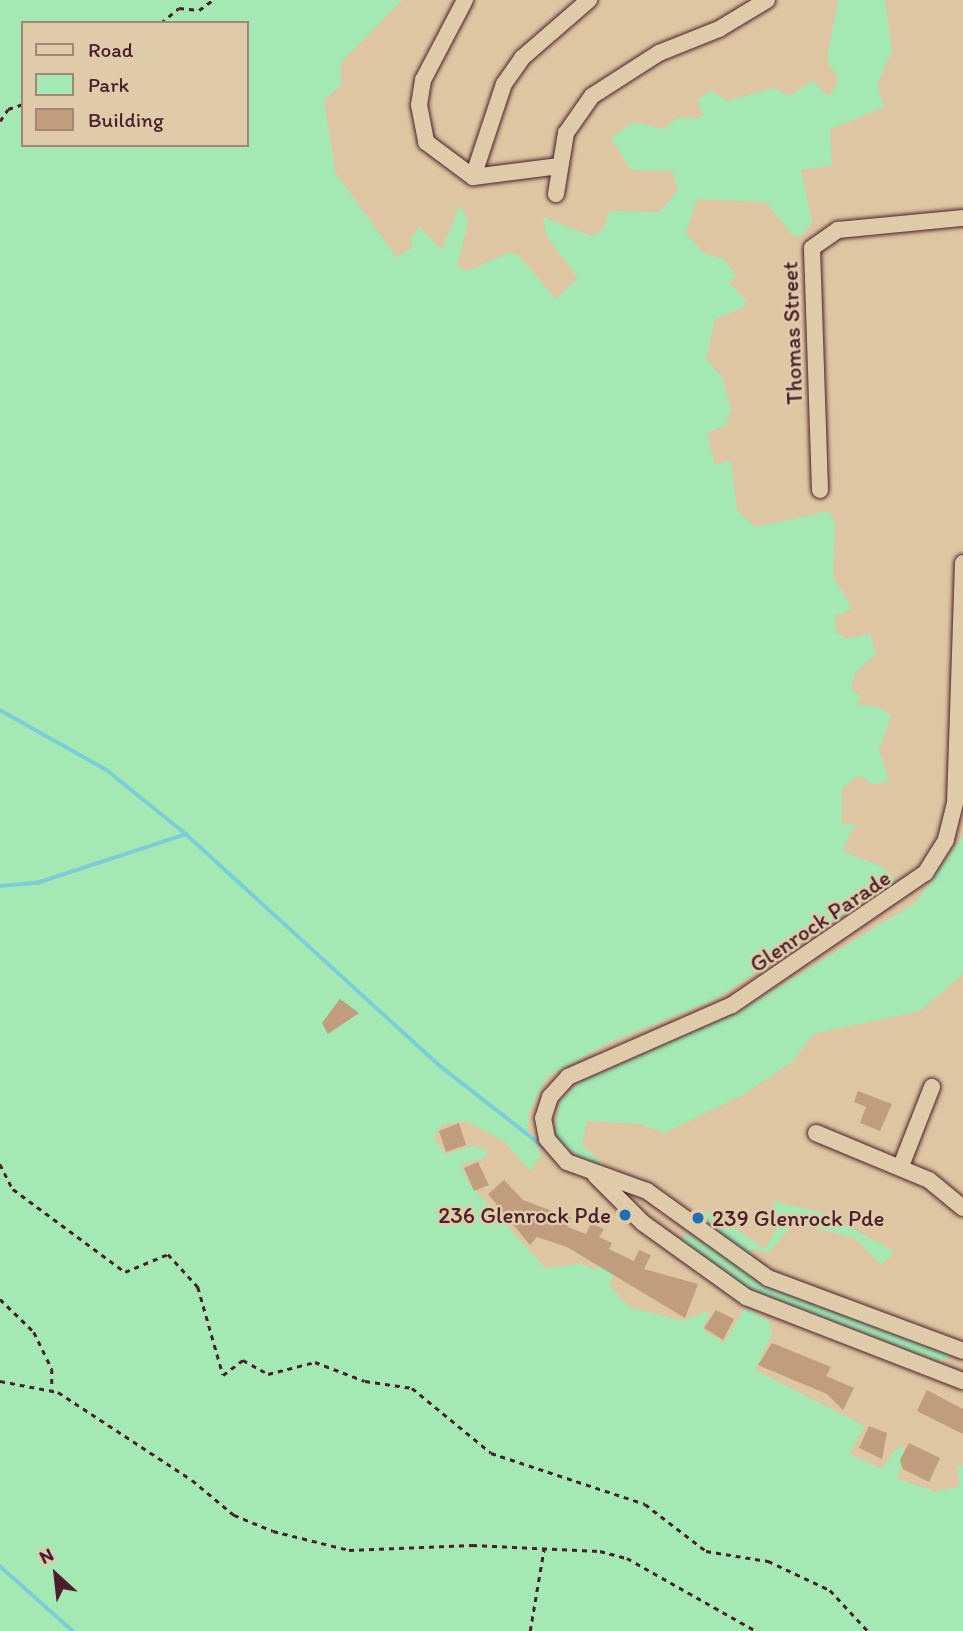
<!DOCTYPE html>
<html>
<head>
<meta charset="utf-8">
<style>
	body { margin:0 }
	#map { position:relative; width:963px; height:1631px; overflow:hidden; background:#dfc6a2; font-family:Itim,sans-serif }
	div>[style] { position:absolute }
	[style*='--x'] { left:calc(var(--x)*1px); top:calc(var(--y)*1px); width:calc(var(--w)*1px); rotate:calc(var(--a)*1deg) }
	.green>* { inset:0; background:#a4e9b4 }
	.stream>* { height:3.5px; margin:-1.75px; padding:0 1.75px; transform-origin:1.75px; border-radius:1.75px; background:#7ccdd7 }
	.building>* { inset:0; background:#c09d7c }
	.path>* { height:2.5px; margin-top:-1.25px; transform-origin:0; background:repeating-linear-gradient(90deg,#4a1f2b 0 5px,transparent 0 10px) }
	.roads { filter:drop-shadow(0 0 2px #4a1f2b) drop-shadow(0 0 2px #4a1f2b) }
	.minor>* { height:16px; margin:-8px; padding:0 8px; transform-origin:8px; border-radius:8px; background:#dfcbaa }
	.dots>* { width:19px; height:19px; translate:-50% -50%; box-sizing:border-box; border:4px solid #dfcbaa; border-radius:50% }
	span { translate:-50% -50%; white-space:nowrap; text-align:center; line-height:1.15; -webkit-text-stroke:5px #dfcbaa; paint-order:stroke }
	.street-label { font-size:23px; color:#4a1f2b }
	.poi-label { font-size:23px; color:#4a1f2b }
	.right { translate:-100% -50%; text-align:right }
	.left { translate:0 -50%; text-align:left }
	.legend { position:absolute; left:21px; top:21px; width:228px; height:126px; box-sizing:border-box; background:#dfcbaa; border:2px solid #a38677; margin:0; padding:9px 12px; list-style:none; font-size:21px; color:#4a1f2b }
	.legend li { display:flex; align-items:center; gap:14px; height:35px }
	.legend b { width:35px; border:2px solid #a38677 }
	.north { position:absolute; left:21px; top:1540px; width:70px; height:70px; -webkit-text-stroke:5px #dfcbaa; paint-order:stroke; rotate:333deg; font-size:19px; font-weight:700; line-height:28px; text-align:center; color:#4a1f2b }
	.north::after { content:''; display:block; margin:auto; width:24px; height:32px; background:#4a1f2b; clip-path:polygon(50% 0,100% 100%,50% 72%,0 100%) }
</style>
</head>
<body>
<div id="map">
	<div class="green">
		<i style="clip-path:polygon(evenodd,0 0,402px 0,341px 63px,341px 85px,324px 100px,335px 172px,397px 258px,413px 247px,410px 239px,420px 227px,442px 250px,460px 205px,468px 222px,457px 267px,468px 271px,508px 253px,518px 255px,556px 299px,578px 278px,546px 235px,543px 217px,590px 236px,602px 231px,610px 211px,660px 212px,678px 190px,672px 171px,631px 170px,611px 138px,634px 122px,663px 129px,679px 117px,697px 119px,703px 115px,697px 100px,711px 91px,727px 101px,773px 88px,789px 96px,813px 81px,829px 97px,839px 80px,827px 60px,838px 0,885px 0,892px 50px,877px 84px,884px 107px,830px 129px,832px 165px,801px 170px,812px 223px,803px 234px,794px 237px,766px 202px,697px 199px,686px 233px,703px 253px,724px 259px,736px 276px,729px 283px,746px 300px,744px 307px,715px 319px,706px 359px,723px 379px,731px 410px,726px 425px,707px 433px,715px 465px,731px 460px,737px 510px,755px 527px,830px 511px,835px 524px,833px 576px,852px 609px,835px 616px,836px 632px,846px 639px,870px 634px,876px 655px,856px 671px,851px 688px,862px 698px,855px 705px,879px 707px,891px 716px,879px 750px,889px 781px,875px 785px,859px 775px,842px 789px,842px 824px,855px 824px,842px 851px,885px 868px,896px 881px,714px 1000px,610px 1042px,547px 1077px,529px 1112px,528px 1132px,541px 1155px,530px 1171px,504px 1141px,466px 1121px,442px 1125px,433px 1138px,446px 1154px,471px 1146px,487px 1150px,486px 1157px,461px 1165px,468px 1182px,545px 1268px,581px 1264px,596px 1270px,616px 1249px,619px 1260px,609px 1285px,629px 1307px,682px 1321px,705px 1312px,710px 1314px,702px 1329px,724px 1343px,744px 1309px,751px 1311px,769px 1321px,772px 1334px,755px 1370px,865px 1426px,849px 1454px,881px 1469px,899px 1446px,904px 1449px,898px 1479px,936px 1492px,960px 1486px,957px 1467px,963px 1465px,963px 1631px,0 1631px,0 0,23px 23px,247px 23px,247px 145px,23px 145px,23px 23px)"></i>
		<i style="clip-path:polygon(963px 836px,963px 974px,920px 1011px,813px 1034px,792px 1062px,743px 1095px,664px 1133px,640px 1124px,587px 1121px,582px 1145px,606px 1166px,580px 1158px,554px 1139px,559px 1101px,580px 1082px,735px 1014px,915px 903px)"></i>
		<i style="clip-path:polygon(773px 1201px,827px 1214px,894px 1252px,881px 1265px,855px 1238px,794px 1223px,768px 1253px,752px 1249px,745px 1269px,956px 1349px,943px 1362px,769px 1307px,683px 1242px,685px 1233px,727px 1255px,732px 1246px,701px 1220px,708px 1210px,765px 1249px,776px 1230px)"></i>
	</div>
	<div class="stream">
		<i style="--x:0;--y:710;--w:123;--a:29.3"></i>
		<i style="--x:107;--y:770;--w:102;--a:39"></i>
		<i style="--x:0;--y:886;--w:37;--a:-5"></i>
		<i style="--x:37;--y:883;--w:157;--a:-18.2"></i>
		<i style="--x:186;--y:834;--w:343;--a:42.4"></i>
		<i style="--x:439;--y:1065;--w:133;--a:38"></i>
		<i style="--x:0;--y:1566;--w:98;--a:41.7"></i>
	</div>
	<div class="building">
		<i style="clip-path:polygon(340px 999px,359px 1013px,328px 1034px,322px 1023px)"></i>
		<i style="clip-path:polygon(858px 1091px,892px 1104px,880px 1131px,860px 1123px,866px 1107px,854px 1102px)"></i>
		<i style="clip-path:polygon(459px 1123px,466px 1145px,446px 1152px,439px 1131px)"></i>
		<i style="clip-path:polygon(478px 1162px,489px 1185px,474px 1191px,464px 1168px)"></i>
		<i style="clip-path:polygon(504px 1180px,523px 1200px,571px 1218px,568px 1227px,586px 1234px,591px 1223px,604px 1229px,599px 1237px,612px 1243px,609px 1249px,634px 1261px,639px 1250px,651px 1255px,644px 1269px,698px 1284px,685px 1318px,567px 1247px,537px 1237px,530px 1245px,488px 1194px)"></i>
		<i style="clip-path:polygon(716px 1310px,734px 1319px,723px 1340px,704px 1328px)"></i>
		<i style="clip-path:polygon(772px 1343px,831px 1367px,826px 1376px,854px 1388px,843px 1410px,827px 1394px,758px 1365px)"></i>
		<i style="clip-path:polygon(927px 1390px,963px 1409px,963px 1434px,917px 1411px)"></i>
		<i style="clip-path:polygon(869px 1426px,887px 1433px,882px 1459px,859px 1448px)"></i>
		<i style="clip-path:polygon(909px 1443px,940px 1458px,929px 1482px,903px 1469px,900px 1460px)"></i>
	</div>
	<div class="path">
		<i style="--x:161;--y:23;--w:23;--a:-40"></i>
		<i style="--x:179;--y:8;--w:20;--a:6"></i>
		<i style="--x:199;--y:10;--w:17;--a:-36"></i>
		<i style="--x:0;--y:121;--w:14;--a:-56"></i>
		<i style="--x:8;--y:109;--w:16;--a:-18"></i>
		<i style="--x:0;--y:1164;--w:28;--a:63"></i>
		<i style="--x:13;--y:1189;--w:139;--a:36.5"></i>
		<i style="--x:125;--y:1272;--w:47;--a:-22.7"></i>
		<i style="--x:168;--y:1254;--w:45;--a:47.7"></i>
		<i style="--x:198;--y:1287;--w:91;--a:74.1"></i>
		<i style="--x:223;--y:1375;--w:25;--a:-37"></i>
		<i style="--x:243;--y:1360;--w:29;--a:29"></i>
		<i style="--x:268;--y:1374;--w:49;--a:-14.3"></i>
		<i style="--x:315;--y:1362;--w:53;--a:20.8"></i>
		<i style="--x:365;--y:1381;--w:48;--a:8.5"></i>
		<i style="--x:412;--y:1388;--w:102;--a:39.4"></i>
		<i style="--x:491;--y:1453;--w:162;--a:18.3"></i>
		<i style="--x:645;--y:1504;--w:77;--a:37.6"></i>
		<i style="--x:706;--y:1551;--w:63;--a:9.2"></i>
		<i style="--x:768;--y:1561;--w:68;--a:25.1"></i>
		<i style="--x:830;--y:1590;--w:56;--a:47.2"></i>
		<i style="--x:0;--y:1299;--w:47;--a:44.1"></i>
		<i style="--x:34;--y:1332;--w:41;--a:64.1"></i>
		<i style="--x:52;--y:1369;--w:20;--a:90"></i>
		<i style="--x:0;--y:1381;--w:59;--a:10.7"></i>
		<i style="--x:58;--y:1392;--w:160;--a:33.3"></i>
		<i style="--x:192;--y:1480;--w:55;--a:39.8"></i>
		<i style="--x:234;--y:1515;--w:42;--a:22.3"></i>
		<i style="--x:273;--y:1531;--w:78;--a:14"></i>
		<i style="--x:349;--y:1550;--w:123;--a:-2.3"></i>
		<i style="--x:472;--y:1545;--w:128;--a:2.7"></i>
		<i style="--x:600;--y:1551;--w:28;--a:15"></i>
		<i style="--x:627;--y:1558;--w:148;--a:29.5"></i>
		<i style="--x:530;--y:1631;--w:84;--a:-80.4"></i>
	</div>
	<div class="roads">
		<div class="minor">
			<i style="--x:465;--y:0;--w:90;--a:117.7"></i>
			<i style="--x:423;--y:80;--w:25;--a:99"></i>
			<i style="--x:419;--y:105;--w:38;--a:79"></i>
			<i style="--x:426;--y:142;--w:59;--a:36.7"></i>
			<i style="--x:473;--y:177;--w:87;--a:-7.3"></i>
			<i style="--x:473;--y:177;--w:98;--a:-71.6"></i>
			<i style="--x:504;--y:84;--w:32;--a:-55"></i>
			<i style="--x:522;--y:58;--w:89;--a:-40.9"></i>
			<i style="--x:556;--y:194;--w:62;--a:-80.7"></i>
			<i style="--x:566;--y:133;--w:45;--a:-54.9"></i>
			<i style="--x:592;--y:96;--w:80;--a:-32.7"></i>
			<i style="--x:659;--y:53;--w:65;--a:-21.8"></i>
			<i style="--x:719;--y:29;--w:56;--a:-31.1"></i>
			<i style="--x:820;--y:490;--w:242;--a:-91.9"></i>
			<i style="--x:812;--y:248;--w:32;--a:-35"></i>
			<i style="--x:838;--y:230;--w:126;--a:-5.5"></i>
			<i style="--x:963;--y:563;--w:240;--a:91.9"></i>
			<i style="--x:955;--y:803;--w:38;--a:104"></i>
			<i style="--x:946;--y:840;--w:39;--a:122"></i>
			<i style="--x:925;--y:873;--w:234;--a:145.6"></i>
			<i style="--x:732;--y:1005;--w:179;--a:156.3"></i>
			<i style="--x:568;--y:1077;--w:27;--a:132"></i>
			<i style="--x:550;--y:1097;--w:22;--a:108"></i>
			<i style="--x:543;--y:1118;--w:21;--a:79"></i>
			<i style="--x:547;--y:1139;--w:30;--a:49"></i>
			<i style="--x:567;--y:1162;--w:85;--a:19.9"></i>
			<i style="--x:647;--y:1191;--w:149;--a:35.7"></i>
			<i style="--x:768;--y:1278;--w:208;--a:20.5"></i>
			<i style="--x:816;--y:1133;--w:122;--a:22.6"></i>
			<i style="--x:929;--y:1180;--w:44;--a:39.5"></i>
			<i style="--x:901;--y:1166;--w:85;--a:-68.6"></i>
			<i style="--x:595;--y:1175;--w:68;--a:45"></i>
			<i style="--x:643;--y:1223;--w:127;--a:35.7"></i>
			<i style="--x:746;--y:1297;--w:233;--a:21.2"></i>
		</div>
	</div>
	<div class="dots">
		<i style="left:625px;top:1215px;background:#1f6fb2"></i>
		<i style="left:698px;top:1218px;background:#1f6fb2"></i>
	</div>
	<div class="street-label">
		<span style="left:792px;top:333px;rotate:-92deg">Thomas Street</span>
		<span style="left:820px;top:921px;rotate:-34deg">Glenrock Parade</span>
	</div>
	<div class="poi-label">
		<span class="right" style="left:611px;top:1215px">236 Glenrock Pde</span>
		<span class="left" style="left:712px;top:1218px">239 Glenrock Pde</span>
	</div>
	<ul class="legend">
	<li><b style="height:9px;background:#dfcbaa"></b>Road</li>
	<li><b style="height:19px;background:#a4e9b4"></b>Park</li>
	<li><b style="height:19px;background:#c09d7c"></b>Building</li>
	</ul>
	<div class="north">N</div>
</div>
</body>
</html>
